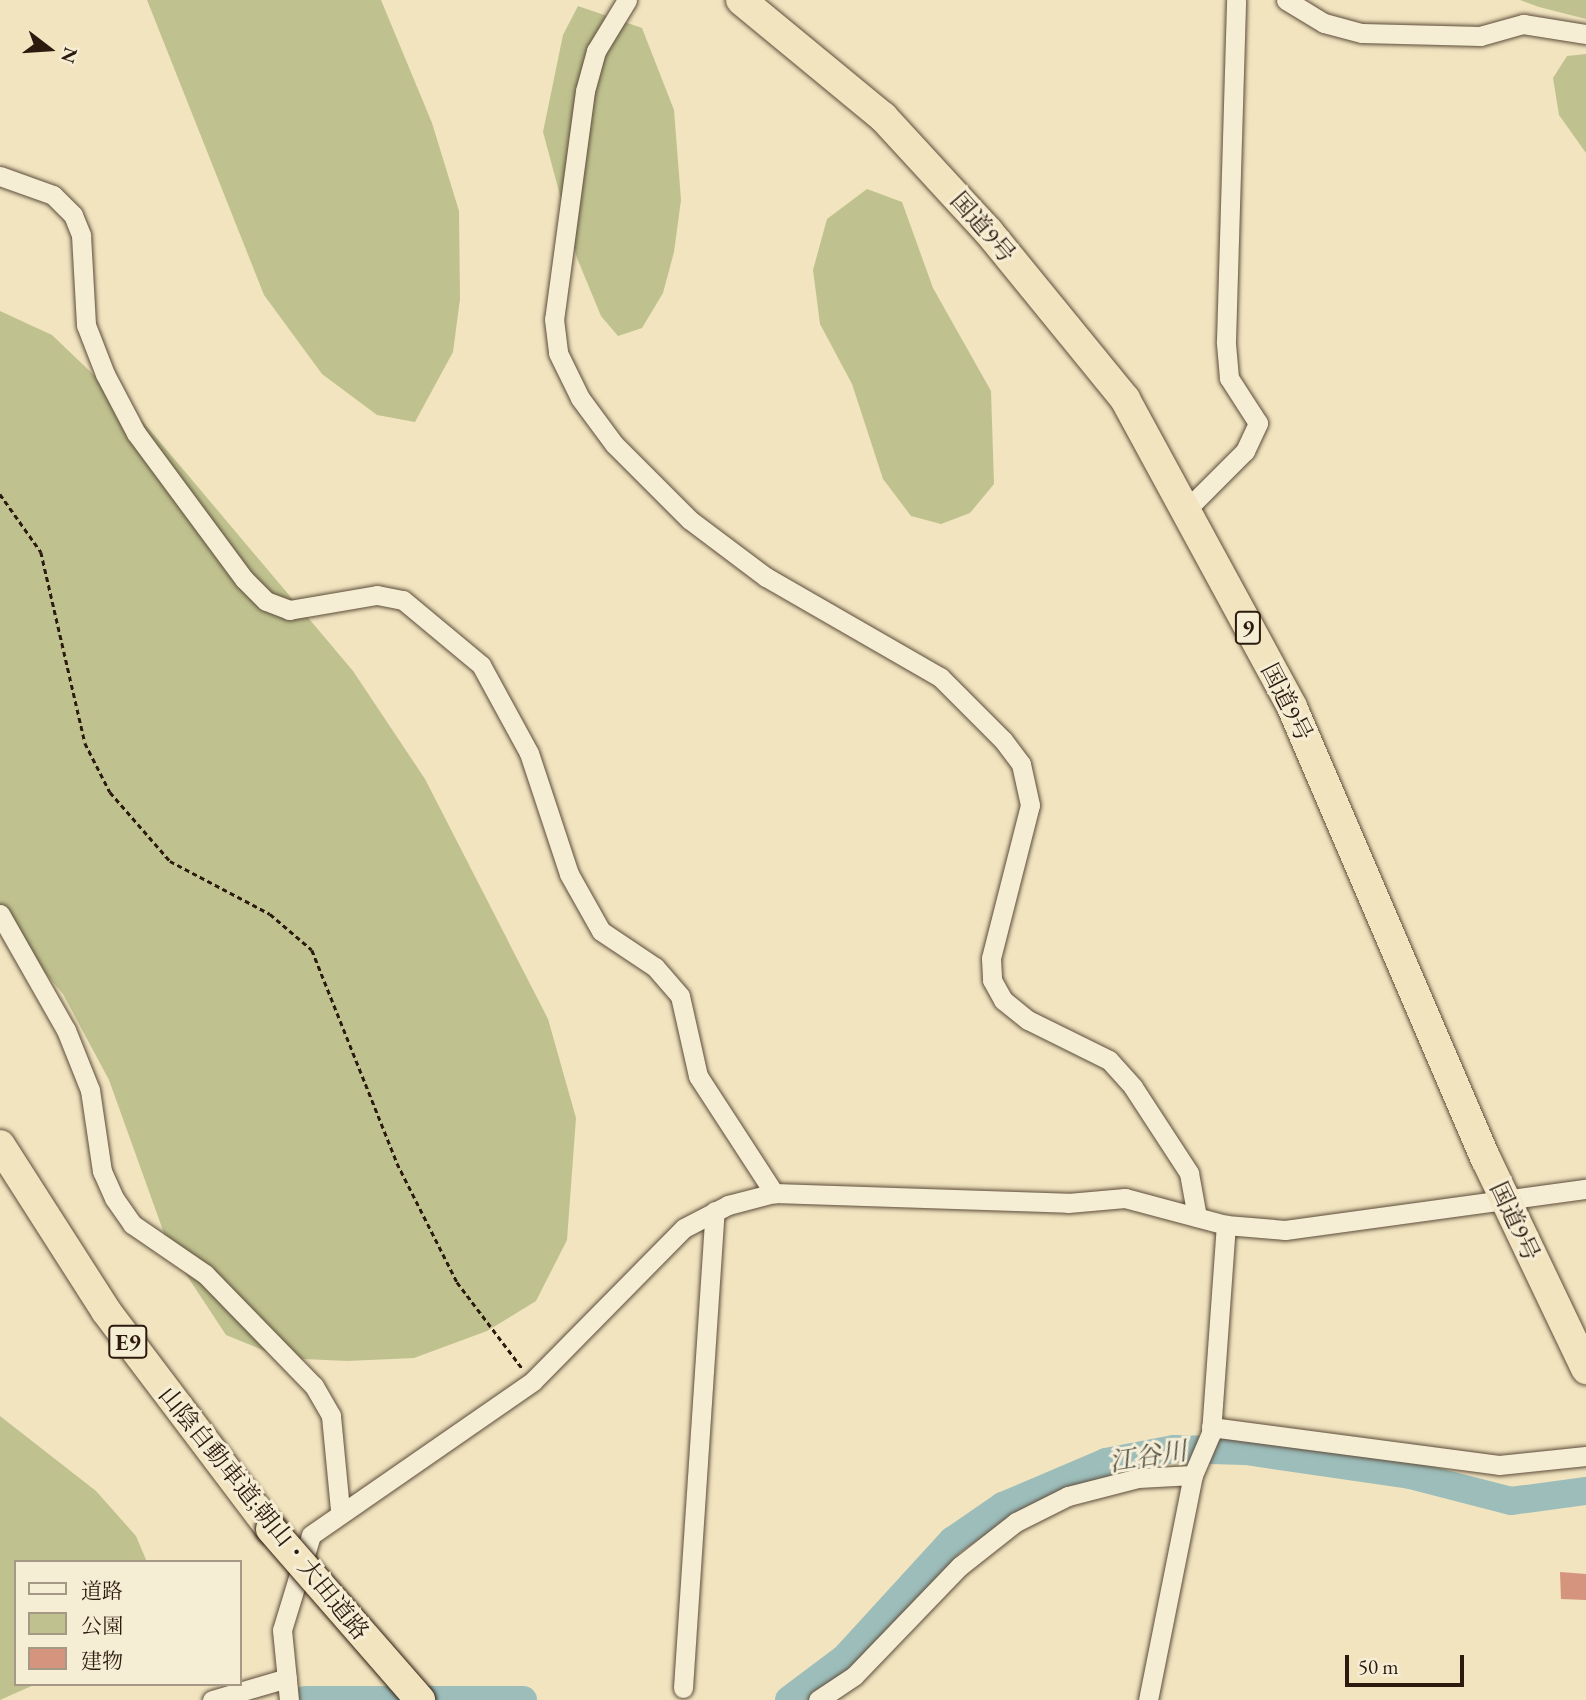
<!DOCTYPE html>
<html>
<head>
<meta charset="utf-8">
<style>
	body { margin:0 }
	#map { position:relative; width:1586px; height:1700px; overflow:hidden; background:#f1e4bf; font-family:"EB Garamond","Noto Serif JP",serif }
	div>[style] { position:absolute }
	[style*='--x'] { left:calc(var(--x)*1px); top:calc(var(--y)*1px); width:calc(var(--w)*1px); rotate:calc(var(--a)*1deg) }
	.green>* { inset:0; background:#bfc28f }
	.river>* { height:28px; margin:-14px; padding:0 14px; transform-origin:14px; border-radius:14px; background:#9cbdba }
	.building>* { inset:0; background:#d5947d }
	.path>* { height:2.5px; margin-top:-1.25px; transform-origin:0; background:repeating-linear-gradient(90deg,#2b1a0d 0 5px,transparent 0 8.5px) }
	.roads { filter:drop-shadow(0 0 2px #5c4c3a) drop-shadow(0 0 2px #5c4c3a) }
	.minor>* { height:19px; margin:-9.5px; padding:0 9.5px; transform-origin:9.5px; border-radius:9.5px; background:#f6edd5 }
	.highway>* { height:30px; margin:-15px; padding:0 15px; transform-origin:15px; border-radius:15px; background:#f1e4bf }
	.bridges { filter:drop-shadow(0 0 2px #2b1a0d) drop-shadow(0 0 2px #2b1a0d) }
	.highway-bridge>* { height:30px; margin:-15px; padding:0 15px; transform-origin:15px; border-radius:15px; background:#f1e4bf }
	span { translate:-50% -50%; white-space:nowrap; text-align:center; line-height:1.15; -webkit-text-stroke:6px #f6edd5; paint-order:stroke }
	.shield-label span { padding:2px 5px; background:#f6edd5; border:2px solid; border-radius:5px; -webkit-text-stroke-width:0 }
	.shield-label { font-size:23px; color:#2b1a0d; font-weight:700 }
	.street-label { font-size:24px; color:#2b1a0d }
	.water-label { font-size:26px; color:#53534a; font-style:italic }
	.legend { position:absolute; left:14px; top:1560px; width:228px; height:126px; box-sizing:border-box; background:#f6edd5; border:2px solid #a59985; margin:0; padding:9px 12px; list-style:none; font-size:21px; color:#2b1a0d }
	.legend li { display:flex; align-items:center; gap:14px; height:35px }
	.legend b { width:35px; border:2px solid #a59985 }
	.north { position:absolute; left:14px; top:14px; width:70px; height:70px; -webkit-text-stroke:5px #f6edd5; paint-order:stroke; rotate:107deg; font-size:19px; font-weight:700; line-height:28px; text-align:center; color:#2b1a0d }
	.north::after { content:''; display:block; margin:auto; width:24px; height:32px; background:#2b1a0d; clip-path:polygon(50% 0,100% 100%,50% 72%,0 100%) }
	.scale { position:absolute; left:1345px; top:1655px; width:119px; height:32px; box-sizing:border-box; border:4px solid #2b1a0d; border-top:0; padding-left:9px; font-size:21px; line-height:24px; white-space:nowrap; color:#2b1a0d; -webkit-text-stroke:5px #f6edd5; paint-order:stroke }
</style>
</head>
<body>
<div id="map">
	<div class="green">
		<i style="clip-path:polygon(147px 0,381px 0,432px 123px,459px 211px,460px 299px,453px 352px,415px 422px,377px 415px,322px 374px,264px 295px)"></i>
		<i style="clip-path:polygon(1520px 0,1586px 0,1586px 19px,1539px 7px)"></i>
		<i style="clip-path:polygon(578px 6px,642px 28px,674px 110px,681px 200px,674px 252px,663px 293px,642px 328px,618px 336px,601px 316px,577px 258px,543px 132px,563px 35px)"></i>
		<i style="clip-path:polygon(1586px 54px,1586px 153px,1559px 115px,1553px 78px,1567px 56px)"></i>
		<i style="clip-path:polygon(867px 189px,902px 202px,933px 288px,991px 391px,994px 484px,970px 513px,941px 524px,911px 516px,883px 479px,852px 384px,820px 324px,813px 270px,827px 219px)"></i>
		<i style="clip-path:polygon(0 311px,52px 335px,144px 423px,353px 671px,425px 779px,548px 1019px,576px 1118px,567px 1240px,536px 1301px,487px 1331px,414px 1358px,347px 1361px,282px 1358px,226px 1335px,170px 1250px,109px 1080px,63px 994px,0 919px)"></i>
		<i style="clip-path:polygon(0 1416px,96px 1491px,136px 1536px,147px 1562px,16px 1562px,16px 1684px,36px 1684px,0 1700px)"></i>
	</div>
	<div class="river">
		<i style="--x:305;--y:1700;--w:218;--a:0"></i>
		<i style="--x:789;--y:1700;--w:70;--a:-36.9"></i>
		<i style="--x:845;--y:1658;--w:159;--a:-47.6"></i>
		<i style="--x:952;--y:1541;--w:62;--a:-34.5"></i>
		<i style="--x:1003;--y:1506;--w:112;--a:-23.1"></i>
		<i style="--x:1106;--y:1462;--w:69;--a:-10.8"></i>
		<i style="--x:1174;--y:1449;--w:72;--a:1.6"></i>
		<i style="--x:1246;--y:1451;--w:166;--a:8.3"></i>
		<i style="--x:1410;--y:1475;--w:104;--a:14.4"></i>
		<i style="--x:1511;--y:1501;--w:76;--a:-7.6"></i>
	</div>
	<div class="building">
		<i style="clip-path:polygon(1560px 1572px,1586px 1574px,1586px 1600px,1561px 1599px)"></i>
	</div>
	<div class="path">
		<i style="--x:0;--y:494;--w:71;--a:54.7"></i>
		<i style="--x:41;--y:552;--w:196;--a:77"></i>
		<i style="--x:85;--y:743;--w:55;--a:63"></i>
		<i style="--x:110;--y:792;--w:91;--a:49"></i>
		<i style="--x:170;--y:861;--w:113;--a:27.9"></i>
		<i style="--x:270;--y:914;--w:55;--a:40.6"></i>
		<i style="--x:312;--y:950;--w:229;--a:68.2"></i>
		<i style="--x:397;--y:1163;--w:133;--a:63.2"></i>
		<i style="--x:457;--y:1282;--w:108;--a:52.9"></i>
	</div>
	<div class="roads">
		<div class="minor">
			<i style="--x:627;--y:0;--w:60;--a:121.3"></i>
			<i style="--x:596;--y:51;--w:41;--a:105.4"></i>
			<i style="--x:585;--y:91;--w:230;--a:97.7"></i>
			<i style="--x:554;--y:319;--w:34;--a:83"></i>
			<i style="--x:558;--y:353;--w:50;--a:63.9"></i>
			<i style="--x:580;--y:398;--w:57;--a:53.5"></i>
			<i style="--x:614;--y:444;--w:107;--a:45"></i>
			<i style="--x:690;--y:520;--w:95;--a:36.9"></i>
			<i style="--x:766;--y:577;--w:201;--a:29.9"></i>
			<i style="--x:940;--y:677;--w:89;--a:45"></i>
			<i style="--x:1003;--y:740;--w:30;--a:53"></i>
			<i style="--x:1021;--y:764;--w:42;--a:77.6"></i>
			<i style="--x:1030;--y:805;--w:158;--a:104.3"></i>
			<i style="--x:991;--y:958;--w:22;--a:87"></i>
			<i style="--x:992;--y:980;--w:23;--a:61"></i>
			<i style="--x:1003;--y:1000;--w:32;--a:39"></i>
			<i style="--x:1028;--y:1020;--w:90;--a:26.3"></i>
			<i style="--x:1109;--y:1060;--w:36;--a:48"></i>
			<i style="--x:1133;--y:1087;--w:103;--a:56.9"></i>
			<i style="--x:1189;--y:1173;--w:45;--a:79.7"></i>
			<i style="--x:1286;--y:0;--w:44;--a:31.2"></i>
			<i style="--x:1324;--y:23;--w:39;--a:15"></i>
			<i style="--x:1362;--y:33;--w:118;--a:1.5"></i>
			<i style="--x:1480;--y:36;--w:45;--a:-15.6"></i>
			<i style="--x:1523;--y:24;--w:64;--a:9"></i>
			<i style="--x:0;--y:176;--w:56;--a:19.7"></i>
			<i style="--x:53;--y:195;--w:28;--a:45"></i>
			<i style="--x:73;--y:215;--w:22;--a:68"></i>
			<i style="--x:81;--y:235;--w:90;--a:86.8"></i>
			<i style="--x:86;--y:325;--w:53;--a:68.8"></i>
			<i style="--x:105;--y:374;--w:67;--a:62.3"></i>
			<i style="--x:136;--y:433;--w:182;--a:53.5"></i>
			<i style="--x:244;--y:579;--w:31;--a:45"></i>
			<i style="--x:266;--y:601;--w:25;--a:21"></i>
			<i style="--x:289;--y:610;--w:89;--a:-9.7"></i>
			<i style="--x:377;--y:595;--w:26;--a:11"></i>
			<i style="--x:403;--y:600;--w:102;--a:39.8"></i>
			<i style="--x:481;--y:665;--w:100;--a:61.4"></i>
			<i style="--x:529;--y:753;--w:127;--a:71.7"></i>
			<i style="--x:569;--y:874;--w:65;--a:60.7"></i>
			<i style="--x:601;--y:931;--w:65;--a:33.7"></i>
			<i style="--x:655;--y:967;--w:38;--a:49"></i>
			<i style="--x:680;--y:996;--w:82;--a:77.3"></i>
			<i style="--x:698;--y:1076;--w:140;--a:57"></i>
			<i style="--x:1185;--y:511;--w:85;--a:-45"></i>
			<i style="--x:1245;--y:451;--w:31;--a:-65"></i>
			<i style="--x:1258;--y:423;--w:54;--a:-122.8"></i>
			<i style="--x:1229;--y:378;--w:37;--a:-95"></i>
			<i style="--x:1226;--y:341;--w:341;--a:-88.3"></i>
			<i style="--x:0;--y:914;--w:133;--a:60.4"></i>
			<i style="--x:66;--y:1030;--w:65;--a:68.2"></i>
			<i style="--x:90;--y:1090;--w:82;--a:81.6"></i>
			<i style="--x:102;--y:1171;--w:30;--a:66"></i>
			<i style="--x:114;--y:1198;--w:32;--a:55"></i>
			<i style="--x:132;--y:1224;--w:88;--a:34.4"></i>
			<i style="--x:205;--y:1274;--w:156;--a:45.8"></i>
			<i style="--x:314;--y:1386;--w:34;--a:60"></i>
			<i style="--x:331;--y:1416;--w:94;--a:84.5"></i>
			<i style="--x:1211;--y:1427;--w:290;--a:7.5"></i>
			<i style="--x:1499;--y:1465;--w:87;--a:-5.9"></i>
			<i style="--x:683;--y:1688;--w:478;--a:-86.2"></i>
			<i style="--x:212;--y:1700;--w:78;--a:-16.3"></i>
			<i style="--x:289;--y:1700;--w:70;--a:-95.7"></i>
			<i style="--x:282;--y:1630;--w:99;--a:-73"></i>
			<i style="--x:311;--y:1535;--w:270;--a:-34.7"></i>
			<i style="--x:533;--y:1381;--w:215;--a:-45.4"></i>
			<i style="--x:684;--y:1228;--w:50;--a:-27.6"></i>
			<i style="--x:728;--y:1205;--w:48;--a:-14.6"></i>
			<i style="--x:774;--y:1193;--w:294;--a:1.9"></i>
			<i style="--x:1068;--y:1203;--w:57;--a:-5"></i>
			<i style="--x:1125;--y:1198;--w:105;--a:15"></i>
			<i style="--x:1226;--y:1225;--w:59;--a:4.8"></i>
			<i style="--x:1285;--y:1230;--w:304;--a:-7.8"></i>
			<i style="--x:818;--y:1700;--w:43;--a:-33.7"></i>
			<i style="--x:854;--y:1676;--w:153;--a:-46.1"></i>
			<i style="--x:960;--y:1566;--w:71;--a:-38.2"></i>
			<i style="--x:1016;--y:1522;--w:58;--a:-26.6"></i>
			<i style="--x:1068;--y:1496;--w:72;--a:-14.4"></i>
			<i style="--x:1138;--y:1478;--w:55;--a:-3.1"></i>
			<i style="--x:1148;--y:1700;--w:229;--a:-78.7"></i>
			<i style="--x:1193;--y:1475;--w:46;--a:-66.8"></i>
			<i style="--x:1211;--y:1433;--w:209;--a:-85.9"></i>
		</div>
		<div class="highway">
			<i style="--x:741;--y:0;--w:184;--a:39.5"></i>
			<i style="--x:883;--y:117;--w:155;--a:47.4"></i>
			<i style="--x:988;--y:231;--w:217;--a:50.8"></i>
			<i style="--x:1125;--y:399;--w:350;--a:61.5"></i>
			<i style="--x:1292;--y:707;--w:492;--a:66.8"></i>
			<i style="--x:1486;--y:1159;--w:233;--a:64.5"></i>
			<i style="--x:0;--y:1145;--w:197;--a:57.4"></i>
			<i style="--x:106;--y:1311;--w:273;--a:52.9"></i>
		</div>
	</div>
	<div class="bridges">
		<div class="highway-bridge">
			<i style="--x:271;--y:1529;--w:227;--a:48.9"></i>
		</div>
	</div>
	<div class="shield-label">
		<span style="left:1248px;top:628px">9</span>
		<span style="left:128px;top:1342px">E9</span>
	</div>
	<div class="street-label">
		<span style="left:983px;top:227px;rotate:49deg">国道9号</span>
		<span style="left:1287px;top:702px;rotate:63deg">国道9号</span>
		<span style="left:1515px;top:1221px;rotate:65deg">国道9号</span>
		<span style="left:264px;top:1513px;rotate:51deg">山陰自動車道;朝山・大田道路</span>
	</div>
	<div class="water-label">
		<span style="left:1148px;top:1457px;rotate:-9deg">江谷川</span>
	</div>
	<ul class="legend">
	<li><b style="height:9px;background:#f6edd5"></b>道路</li>
	<li><b style="height:19px;background:#bfc28f"></b>公園</li>
	<li><b style="height:19px;background:#d5947d"></b>建物</li>
	</ul>
	<div class="north">N</div>
	<div class="scale">50 m</div>
</div>
</body>
</html>
